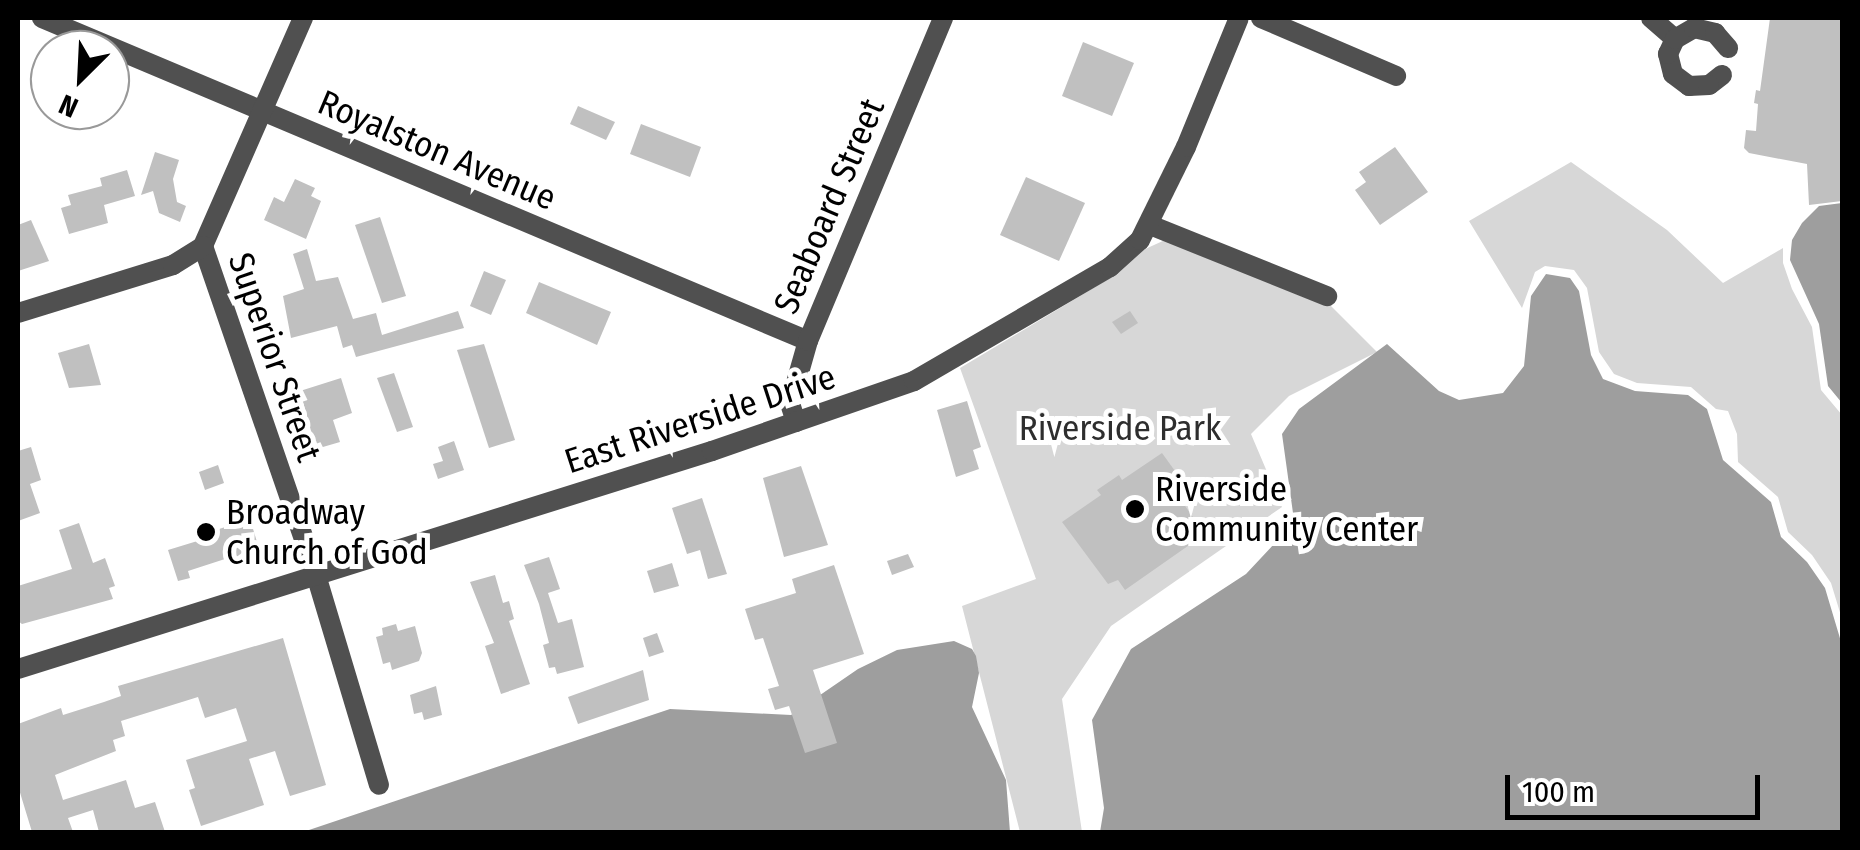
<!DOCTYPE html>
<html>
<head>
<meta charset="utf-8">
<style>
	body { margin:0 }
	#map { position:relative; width:1860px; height:850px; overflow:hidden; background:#fff; font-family:"Fira Sans Condensed",sans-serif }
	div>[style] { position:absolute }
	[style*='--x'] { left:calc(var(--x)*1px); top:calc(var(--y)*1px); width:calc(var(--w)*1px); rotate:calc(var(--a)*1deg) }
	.green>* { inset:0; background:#d7d7d7 }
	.water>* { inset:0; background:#9e9e9e }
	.building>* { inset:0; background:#c0c0c0 }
	.minor>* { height:20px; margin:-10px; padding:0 10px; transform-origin:10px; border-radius:10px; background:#505050 }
	.dots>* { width:28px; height:28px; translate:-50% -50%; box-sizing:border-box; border:5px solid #fff; border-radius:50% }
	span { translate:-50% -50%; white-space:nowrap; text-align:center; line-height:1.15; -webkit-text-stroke:10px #fff; paint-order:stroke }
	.street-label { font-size:35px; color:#000 }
	.park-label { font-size:35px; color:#2e2e2e }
	.poi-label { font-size:35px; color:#000 }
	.left { translate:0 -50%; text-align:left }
	.frame { position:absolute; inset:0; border:20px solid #000; pointer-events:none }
	.north { position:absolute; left:30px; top:30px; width:100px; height:100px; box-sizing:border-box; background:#fff; border:2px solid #999; border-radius:50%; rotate:204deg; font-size:28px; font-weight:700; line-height:40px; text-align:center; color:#000 }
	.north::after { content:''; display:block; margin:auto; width:35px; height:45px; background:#000; clip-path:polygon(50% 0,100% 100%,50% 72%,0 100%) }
	.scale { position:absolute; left:1505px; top:775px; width:255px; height:45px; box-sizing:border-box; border:5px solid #000; border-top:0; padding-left:12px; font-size:30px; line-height:35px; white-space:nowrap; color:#000; -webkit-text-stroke:8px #fff; paint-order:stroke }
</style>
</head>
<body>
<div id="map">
	<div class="green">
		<i style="clip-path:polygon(1571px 162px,1667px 230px,1723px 283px,1783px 248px,1783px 263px,1792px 289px,1812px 327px,1821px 390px,1842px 415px,1842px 619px,1831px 583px,1812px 555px,1788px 532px,1778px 497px,1738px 462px,1737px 434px,1728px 411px,1716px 409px,1691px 387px,1637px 383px,1614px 374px,1599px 352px,1587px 288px,1574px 270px,1545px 266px,1535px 272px,1522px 308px,1469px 221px)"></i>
		<i style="clip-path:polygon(1165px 240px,1326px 301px,1377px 352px,1289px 396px,1251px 434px,1282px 507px,1111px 626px,1062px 699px,1082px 832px,1020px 832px,962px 606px,1036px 579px,960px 368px,1115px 275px,1143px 250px)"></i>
	</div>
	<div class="water">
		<i style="clip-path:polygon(1842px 203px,1842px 403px,1828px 386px,1819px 324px,1790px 260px,1792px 240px,1802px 223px,1819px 206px)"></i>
		<i style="clip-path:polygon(1546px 274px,1570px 278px,1579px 291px,1591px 355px,1603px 379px,1635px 391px,1688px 395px,1707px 409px,1723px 460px,1771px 502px,1781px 537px,1807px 562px,1825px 588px,1842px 645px,1842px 832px,1100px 832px,1104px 808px,1092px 720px,1131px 649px,1246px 574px,1275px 543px,1293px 513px,1282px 434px,1299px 409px,1387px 344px,1439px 391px,1459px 400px,1503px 393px,1524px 366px,1531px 296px)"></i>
		<i style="clip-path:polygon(954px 641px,972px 649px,976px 656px,979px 673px,972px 707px,1006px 780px,1010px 832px,303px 832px,670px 709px,791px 715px,858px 669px,897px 650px)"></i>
	</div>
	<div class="building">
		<i style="clip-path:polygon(1770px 18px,1842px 18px,1842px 201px,1809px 205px,1807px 164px,1749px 153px,1744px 148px,1746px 130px,1756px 131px,1758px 104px,1754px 103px,1756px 90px,1760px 91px)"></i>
		<i style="clip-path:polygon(1083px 42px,1134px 63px,1112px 116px,1062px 96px)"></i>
		<i style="clip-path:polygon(578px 106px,615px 122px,606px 140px,570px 124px)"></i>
		<i style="clip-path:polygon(641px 124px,701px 147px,690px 177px,630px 154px)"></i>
		<i style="clip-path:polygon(1395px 147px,1428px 192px,1380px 225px,1355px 190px,1366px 182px,1359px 172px)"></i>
		<i style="clip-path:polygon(155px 152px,179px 160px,173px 179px,177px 202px,186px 206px,180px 222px,159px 213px,153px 191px,141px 195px)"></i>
		<i style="clip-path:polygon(127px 170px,135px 196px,104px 205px,108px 223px,69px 234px,61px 208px,71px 205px,68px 195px,102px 186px,100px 178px)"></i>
		<i style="clip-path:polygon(1026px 177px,1085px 203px,1059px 261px,1000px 235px)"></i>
		<i style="clip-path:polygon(295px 179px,315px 188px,311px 196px,321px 201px,306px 239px,264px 220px,274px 197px,284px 202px)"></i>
		<i style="clip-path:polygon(380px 217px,406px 296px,382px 303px,355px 225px)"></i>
		<i style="clip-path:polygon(31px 220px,49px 261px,18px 271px,18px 225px)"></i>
		<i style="clip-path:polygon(307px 249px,316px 281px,338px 277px,353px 319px,376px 313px,382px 335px,458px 311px,464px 328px,356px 357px,352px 345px,343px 348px,337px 326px,291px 338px,283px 296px,304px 289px,293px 254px)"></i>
		<i style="clip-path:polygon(484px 271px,506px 280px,491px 315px,470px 306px)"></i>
		<i style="clip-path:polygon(539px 282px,611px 312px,597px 345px,526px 313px)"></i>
		<i style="clip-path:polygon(1130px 311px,1138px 323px,1121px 334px,1112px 322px)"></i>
		<i style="clip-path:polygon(89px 344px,101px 385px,69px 388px,58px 353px)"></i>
		<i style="clip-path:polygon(484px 344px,515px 440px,489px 448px,457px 350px)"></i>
		<i style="clip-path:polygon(394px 373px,413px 427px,397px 432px,377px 378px)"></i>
		<i style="clip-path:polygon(341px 378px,352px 413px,333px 420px,340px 442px,316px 449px,300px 391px)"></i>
		<i style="clip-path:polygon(967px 401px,981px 447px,973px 450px,979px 469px,956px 477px,937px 410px)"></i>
		<i style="clip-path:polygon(454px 441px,464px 470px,438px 479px,433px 464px,443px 461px,438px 447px)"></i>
		<i style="clip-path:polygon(31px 447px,41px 480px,30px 484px,40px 513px,18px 521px,18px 451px)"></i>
		<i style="clip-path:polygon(1162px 453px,1188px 489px,1178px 496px,1205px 534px,1125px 590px,1118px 580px,1108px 584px,1062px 522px,1101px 495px,1097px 490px,1119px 475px,1122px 480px)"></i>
		<i style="clip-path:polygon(218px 465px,224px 483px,205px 490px,199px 472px)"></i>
		<i style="clip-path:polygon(801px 466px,828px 545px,784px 557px,763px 478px)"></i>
		<i style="clip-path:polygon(702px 498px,727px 574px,708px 579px,700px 550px,687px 554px,672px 508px)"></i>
		<i style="clip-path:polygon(250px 519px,261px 555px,244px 561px,225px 559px,188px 571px,190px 578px,178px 581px,168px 550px,217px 535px,216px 530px)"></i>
		<i style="clip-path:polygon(79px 523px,93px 563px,105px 558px,115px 586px,109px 588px,113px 599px,22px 624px,18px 621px,18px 586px,72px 569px,59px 530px)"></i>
		<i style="clip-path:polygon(908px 554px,914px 567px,892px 575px,887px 561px)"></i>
		<i style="clip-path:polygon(549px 557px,560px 589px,548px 593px,558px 623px,572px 619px,584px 667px,557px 674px,555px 667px,549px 668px,543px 645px,549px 643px,539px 604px,524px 565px)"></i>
		<i style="clip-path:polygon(672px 563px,679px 586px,654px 593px,647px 571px)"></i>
		<i style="clip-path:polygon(834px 565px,864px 654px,813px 670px,837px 743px,805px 753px,789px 706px,775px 710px,768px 689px,779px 686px,763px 638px,755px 640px,745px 609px,796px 593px,792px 579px)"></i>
		<i style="clip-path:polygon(495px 575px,503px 603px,509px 601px,514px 619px,509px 621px,530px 684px,501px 694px,485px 646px,494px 643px,470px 582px)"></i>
		<i style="clip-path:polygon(396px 624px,398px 631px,415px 626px,422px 653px,419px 661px,392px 670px,390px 662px,383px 664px,376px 637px,383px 635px,382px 628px)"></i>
		<i style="clip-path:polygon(657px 633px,664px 652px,649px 657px,643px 638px)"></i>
		<i style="clip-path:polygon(283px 638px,326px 785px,290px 796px,275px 751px,249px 759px,264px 805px,201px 826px,189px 790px,195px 788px,186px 760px,247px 741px,236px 708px,205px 718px,198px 697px,121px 721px,125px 736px,113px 740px,116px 751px,55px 775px,63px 800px,126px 780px,135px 808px,155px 802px,165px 832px,99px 832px,93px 810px,68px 818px,73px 832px,32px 832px,18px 786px,18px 724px,61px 708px,63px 715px,104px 702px,121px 696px,118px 686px)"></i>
		<i style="clip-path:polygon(643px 670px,649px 700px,578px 724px,568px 697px)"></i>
		<i style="clip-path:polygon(436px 686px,442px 715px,424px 720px,422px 712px,414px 714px,410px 695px)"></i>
	</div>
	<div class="minor">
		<i style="--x:42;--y:18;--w:831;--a:22.86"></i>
		<i style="--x:303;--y:18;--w:249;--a:113.7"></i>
		<i style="--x:203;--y:246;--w:348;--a:71"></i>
		<i style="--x:316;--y:575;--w:219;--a:73.3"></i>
		<i style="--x:1261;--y:18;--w:147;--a:23.2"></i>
		<i style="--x:1651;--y:18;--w:32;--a:41"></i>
		<i style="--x:1722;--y:75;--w:16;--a:142"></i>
		<i style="--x:1709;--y:85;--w:20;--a:177"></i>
		<i style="--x:1689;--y:86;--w:20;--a:-143"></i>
		<i style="--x:1673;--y:74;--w:21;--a:-104"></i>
		<i style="--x:1668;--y:54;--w:17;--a:-65"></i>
		<i style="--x:1675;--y:39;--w:22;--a:-30"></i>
		<i style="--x:1694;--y:28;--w:22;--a:13"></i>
		<i style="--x:1715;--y:33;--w:20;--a:49"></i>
		<i style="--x:1150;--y:225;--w:191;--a:21.9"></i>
		<i style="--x:18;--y:313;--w:162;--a:-17.2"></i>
		<i style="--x:173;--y:265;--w:36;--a:-32"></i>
		<i style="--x:796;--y:422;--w:19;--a:-108"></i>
		<i style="--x:790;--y:404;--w:66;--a:-74.1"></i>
		<i style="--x:808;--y:341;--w:350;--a:-67.3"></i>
		<i style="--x:18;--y:669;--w:727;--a:-17.44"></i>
		<i style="--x:712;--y:451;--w:214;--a:-19.1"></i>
		<i style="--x:914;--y:381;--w:227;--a:-30.2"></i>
		<i style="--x:1110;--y:267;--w:40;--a:-42"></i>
		<i style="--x:1140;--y:240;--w:104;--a:-63.7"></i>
		<i style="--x:1186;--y:147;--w:139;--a:-67.7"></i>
	</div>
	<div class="dots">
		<i style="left:1135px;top:509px;background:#000"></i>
		<i style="left:206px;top:532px;background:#000"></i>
	</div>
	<div class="street-label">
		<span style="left:437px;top:150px;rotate:23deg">Royalston Avenue</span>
		<span style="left:829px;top:206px;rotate:-67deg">Seaboard Street</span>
		<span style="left:275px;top:357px;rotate:71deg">Superior Street</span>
		<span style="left:700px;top:419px;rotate:-18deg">East Riverside Drive</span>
	</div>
	<div class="park-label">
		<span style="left:1120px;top:428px">Riverside Park</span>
	</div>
	<div class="poi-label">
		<span class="left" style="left:1155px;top:509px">Riverside<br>Community Center</span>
		<span class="left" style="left:226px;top:532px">Broadway<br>Church of God</span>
	</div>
	<div class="frame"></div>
	<div class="north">N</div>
	<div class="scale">100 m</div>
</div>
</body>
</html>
